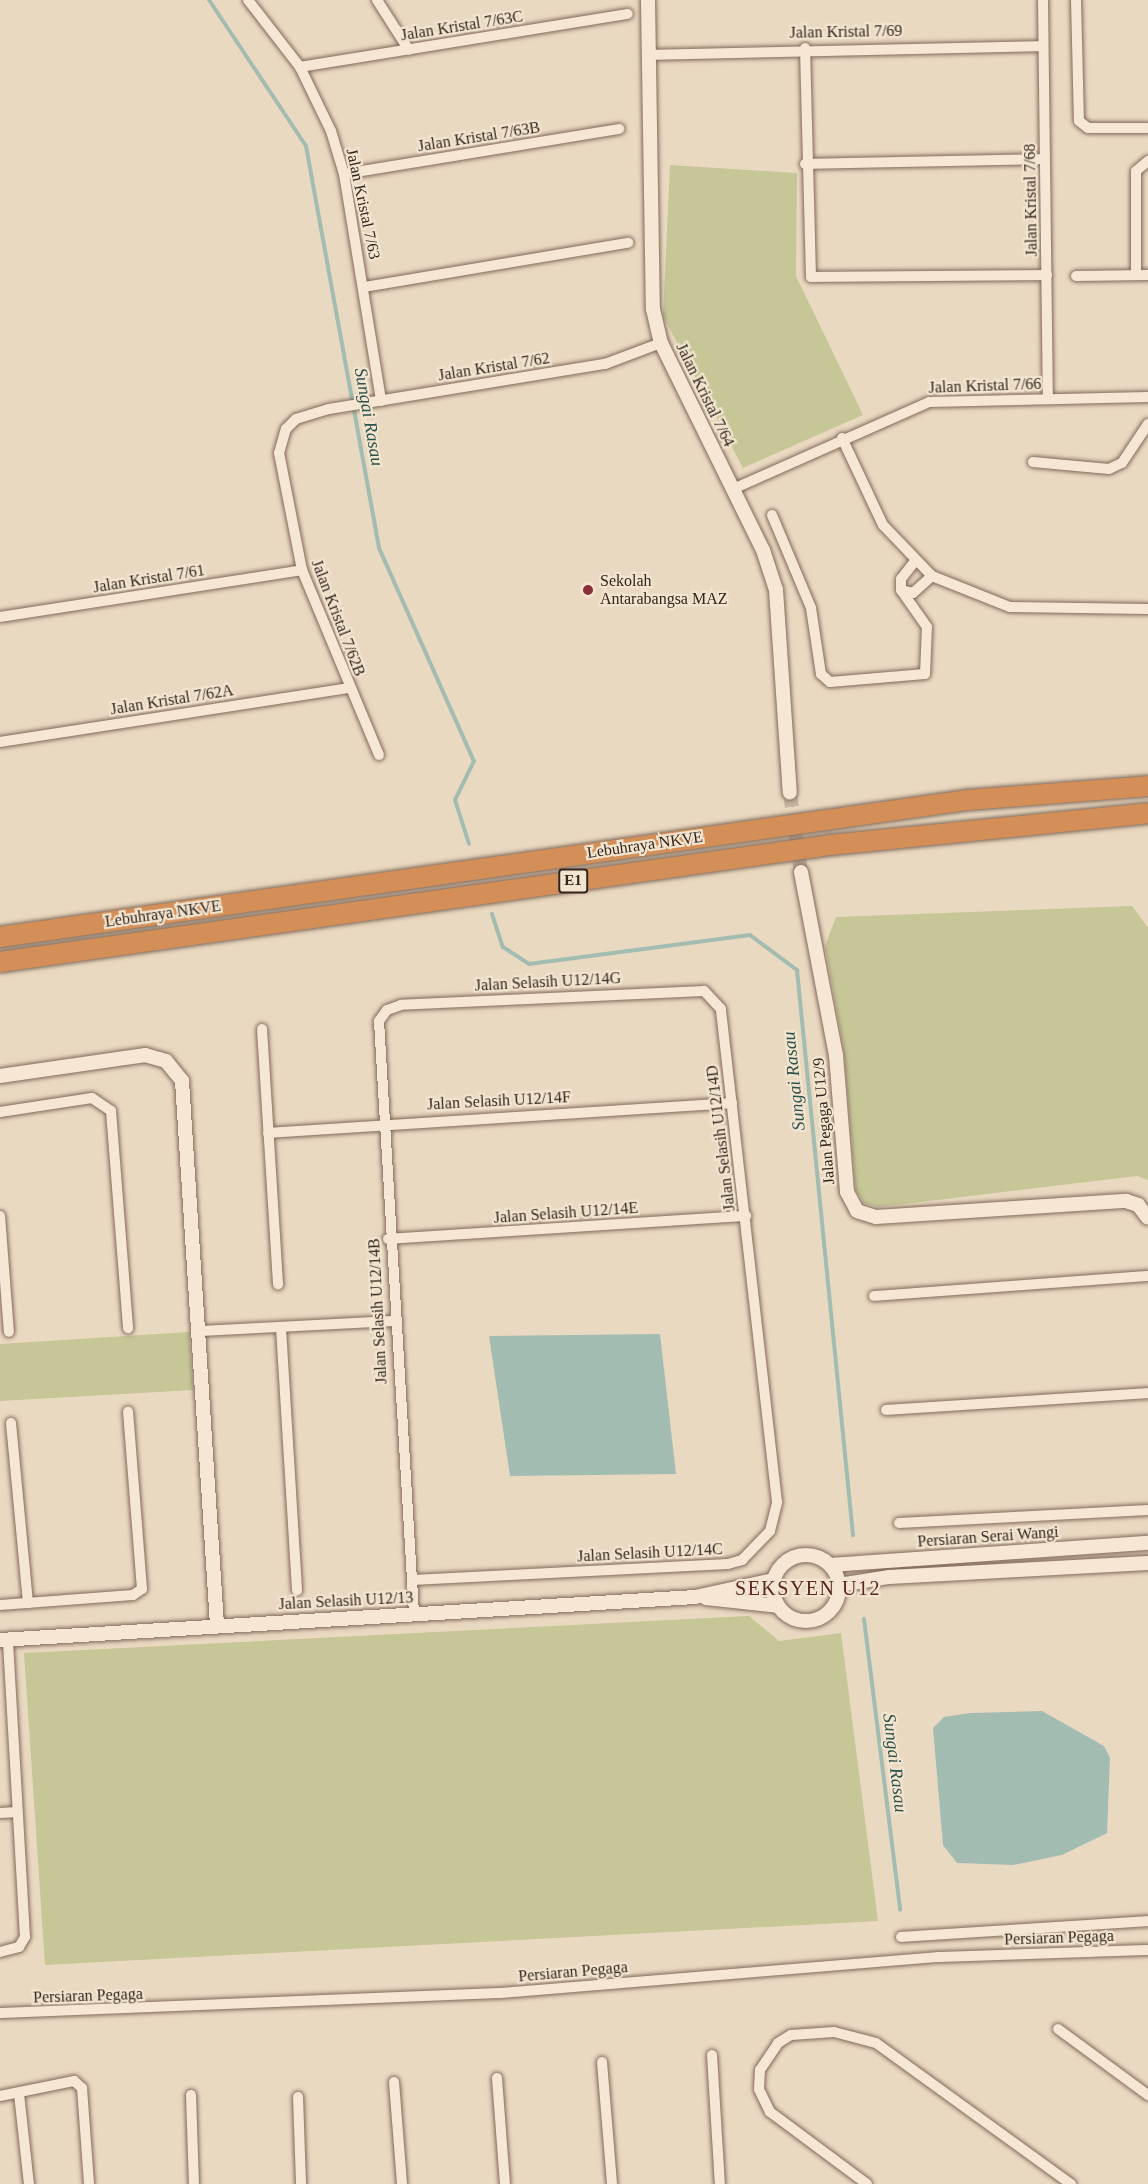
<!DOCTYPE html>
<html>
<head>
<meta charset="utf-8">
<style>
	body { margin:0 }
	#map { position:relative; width:1148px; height:2184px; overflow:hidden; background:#ead9c1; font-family:Georgia,serif }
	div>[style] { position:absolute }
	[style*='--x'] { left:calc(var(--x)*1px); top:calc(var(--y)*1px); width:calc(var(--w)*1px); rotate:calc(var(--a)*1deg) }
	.green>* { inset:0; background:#c6c696 }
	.water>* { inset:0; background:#a3bcb2 }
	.stream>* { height:4px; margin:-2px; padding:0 2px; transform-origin:2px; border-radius:2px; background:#a3bcb2 }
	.tertiary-tunnel>* { height:14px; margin-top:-7px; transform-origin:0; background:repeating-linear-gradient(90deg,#c5b5a0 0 14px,transparent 0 21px) }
	.roads { filter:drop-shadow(0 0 2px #816a5a) drop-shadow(0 0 2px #816a5a) }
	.minor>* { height:10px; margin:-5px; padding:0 5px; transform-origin:5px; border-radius:5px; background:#f5e7d3 }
	.tertiary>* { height:14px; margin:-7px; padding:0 7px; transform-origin:7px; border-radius:7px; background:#f5e7d3 }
	.tertiary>.ring { margin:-7px; padding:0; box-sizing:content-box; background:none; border:14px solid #f5e7d3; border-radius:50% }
	.motorway>* { height:20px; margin:-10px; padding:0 10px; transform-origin:10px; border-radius:10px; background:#d38f57 }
	.dots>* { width:16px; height:16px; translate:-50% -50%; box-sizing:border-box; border:3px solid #f2e4cf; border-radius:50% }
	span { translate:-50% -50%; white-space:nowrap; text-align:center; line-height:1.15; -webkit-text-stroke:4.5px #f2e4cf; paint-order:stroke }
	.shield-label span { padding:2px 4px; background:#f2e4cf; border:2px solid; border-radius:4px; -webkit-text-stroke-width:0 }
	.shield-label { font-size:15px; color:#32251d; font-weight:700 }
	.street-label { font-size:16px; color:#32251d }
	.poi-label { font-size:16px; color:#32251d }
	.left { translate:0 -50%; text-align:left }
	.water-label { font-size:18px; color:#2d514b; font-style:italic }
	.quarter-label { font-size:20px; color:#5b2620; letter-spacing:1.5px }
</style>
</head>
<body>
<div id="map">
	<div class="green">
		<i style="clip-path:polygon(670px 165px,797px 173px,796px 276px,863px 415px,743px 468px,663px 316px)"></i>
		<i style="clip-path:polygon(1132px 906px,1148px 928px,1148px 1180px,1137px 1176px,879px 1207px,864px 1203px,856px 1190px,844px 1050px,825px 946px,836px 917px)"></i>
		<i style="clip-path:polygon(189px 1332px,193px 1390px,0 1401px,0 1344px)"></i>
		<i style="clip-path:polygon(749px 1616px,779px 1641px,841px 1633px,878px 1921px,45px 1965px,24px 1653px)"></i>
	</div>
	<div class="water">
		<i style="clip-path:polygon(660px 1334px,676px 1474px,510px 1476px,489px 1336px)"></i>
		<i style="clip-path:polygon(1042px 1711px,1104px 1746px,1110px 1758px,1107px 1833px,1062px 1855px,1013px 1865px,957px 1863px,943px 1845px,933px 1728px,944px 1717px,970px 1713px)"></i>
	</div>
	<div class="stream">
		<i style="--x:209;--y:0;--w:175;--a:56.4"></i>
		<i style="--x:306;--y:146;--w:409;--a:79.7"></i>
		<i style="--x:379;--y:548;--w:233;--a:66"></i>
		<i style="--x:474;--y:761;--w:43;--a:116"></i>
		<i style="--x:455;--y:800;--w:46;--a:72.3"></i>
		<i style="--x:492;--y:914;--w:35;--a:72"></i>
		<i style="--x:503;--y:947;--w:31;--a:33"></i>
		<i style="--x:529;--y:964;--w:223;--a:-7.5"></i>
		<i style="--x:750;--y:935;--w:59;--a:36.7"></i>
		<i style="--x:797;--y:970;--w:568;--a:84.34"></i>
		<i style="--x:864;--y:1619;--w:293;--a:82.9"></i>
	</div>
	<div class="tertiary-tunnel">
		<i style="--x:790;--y:793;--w:80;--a:82.1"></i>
	</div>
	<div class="roads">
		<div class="minor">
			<i style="--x:248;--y:0;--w:85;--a:52.2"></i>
			<i style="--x:300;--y:67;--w:71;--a:64.2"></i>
			<i style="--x:331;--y:131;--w:45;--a:73.2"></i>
			<i style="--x:344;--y:174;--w:230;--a:80.7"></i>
			<i style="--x:377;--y:0;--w:59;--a:57.4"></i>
			<i style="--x:1043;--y:0;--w:399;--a:89.3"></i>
			<i style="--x:1076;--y:0;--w:121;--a:88.6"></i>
			<i style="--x:1079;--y:121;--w:11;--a:38"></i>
			<i style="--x:1088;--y:128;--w:60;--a:0"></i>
			<i style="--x:805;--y:48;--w:229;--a:88.5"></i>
			<i style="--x:811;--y:277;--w:236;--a:-0.5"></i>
			<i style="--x:650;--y:55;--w:393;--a:-1.3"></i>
			<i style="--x:300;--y:67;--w:332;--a:-9.2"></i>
			<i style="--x:805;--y:164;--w:239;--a:-1.2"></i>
			<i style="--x:344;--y:174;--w:279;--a:-9.3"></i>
			<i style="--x:1136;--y:275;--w:104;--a:-90"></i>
			<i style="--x:1136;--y:171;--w:16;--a:-40"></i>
			<i style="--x:1076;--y:276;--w:72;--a:-0.8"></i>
			<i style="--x:364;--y:287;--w:268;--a:-9.5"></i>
			<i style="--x:842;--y:438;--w:96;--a:64.8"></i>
			<i style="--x:883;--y:525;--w:71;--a:46.1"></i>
			<i style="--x:932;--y:576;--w:84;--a:21.7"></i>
			<i style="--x:1010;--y:607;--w:138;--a:0.8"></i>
			<i style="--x:1033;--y:462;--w:76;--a:5.3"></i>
			<i style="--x:1109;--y:469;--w:14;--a:-25"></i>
			<i style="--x:1122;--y:463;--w:47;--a:-56.3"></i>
			<i style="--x:733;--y:489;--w:214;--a:-23.9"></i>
			<i style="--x:929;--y:402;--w:219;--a:-1.3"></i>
			<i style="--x:772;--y:515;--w:101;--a:67.2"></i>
			<i style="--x:811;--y:608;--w:67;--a:81.4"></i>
			<i style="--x:821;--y:674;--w:12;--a:42"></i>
			<i style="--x:830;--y:682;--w:95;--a:-4.8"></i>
			<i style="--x:925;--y:674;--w:47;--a:-87.6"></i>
			<i style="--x:927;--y:627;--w:45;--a:-125.1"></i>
			<i style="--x:901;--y:590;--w:11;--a:-90"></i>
			<i style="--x:901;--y:579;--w:23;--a:-52"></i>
			<i style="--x:901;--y:590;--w:12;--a:14"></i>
			<i style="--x:913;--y:593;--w:25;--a:-42"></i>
			<i style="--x:0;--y:617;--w:306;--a:-8.8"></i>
			<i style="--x:0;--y:742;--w:352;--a:-8.8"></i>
			<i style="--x:379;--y:755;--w:200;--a:-112.6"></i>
			<i style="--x:302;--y:570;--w:119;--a:-101.1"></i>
			<i style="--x:279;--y:453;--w:25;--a:-74"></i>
			<i style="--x:286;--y:429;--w:14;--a:-45"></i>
			<i style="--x:296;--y:419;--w:34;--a:-17"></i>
			<i style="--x:329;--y:409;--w:280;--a:-9.3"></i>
			<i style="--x:605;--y:364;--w:60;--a:-20.6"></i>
			<i style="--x:262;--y:1029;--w:256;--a:86.4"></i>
			<i style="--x:0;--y:1112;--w:93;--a:-8.7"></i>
			<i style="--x:92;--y:1098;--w:23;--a:34"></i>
			<i style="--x:111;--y:1111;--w:218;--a:85.5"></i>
			<i style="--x:268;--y:1133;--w:465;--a:-3.7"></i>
			<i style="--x:0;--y:1216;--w:116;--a:85.6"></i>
			<i style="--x:388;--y:1239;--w:359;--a:-3.7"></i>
			<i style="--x:874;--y:1296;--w:275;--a:-4.2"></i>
			<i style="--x:281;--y:1328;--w:263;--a:86.5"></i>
			<i style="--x:201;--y:1331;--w:192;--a:-3"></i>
			<i style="--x:886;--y:1410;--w:263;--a:-3.7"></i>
			<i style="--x:11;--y:1423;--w:181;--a:84.6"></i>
			<i style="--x:899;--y:1523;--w:249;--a:-3"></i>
			<i style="--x:412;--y:1580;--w:316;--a:-2.9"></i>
			<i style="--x:728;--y:1564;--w:15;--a:-16"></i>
			<i style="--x:742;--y:1560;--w:40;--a:-46"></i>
			<i style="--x:770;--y:1531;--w:30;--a:-76"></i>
			<i style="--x:777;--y:1502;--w:496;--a:-96.5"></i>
			<i style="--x:721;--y:1009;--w:25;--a:-133"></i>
			<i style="--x:704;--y:991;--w:303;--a:177.4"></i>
			<i style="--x:401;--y:1005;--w:15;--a:160"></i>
			<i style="--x:387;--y:1010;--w:14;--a:126"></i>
			<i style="--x:379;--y:1021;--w:593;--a:86.62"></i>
			<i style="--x:0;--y:1605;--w:133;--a:-4.3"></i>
			<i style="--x:133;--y:1595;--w:11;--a:-34"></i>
			<i style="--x:142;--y:1589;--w:178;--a:-94.5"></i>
			<i style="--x:0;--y:1813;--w:17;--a:-3"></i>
			<i style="--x:901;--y:1937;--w:248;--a:-3.7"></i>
			<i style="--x:0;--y:1952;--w:20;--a:-15"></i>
			<i style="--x:19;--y:1947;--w:12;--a:-59"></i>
			<i style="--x:25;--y:1937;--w:297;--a:-93.3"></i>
			<i style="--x:0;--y:2013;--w:500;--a:-2.29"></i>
			<i style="--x:500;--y:1993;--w:439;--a:-4.7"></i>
			<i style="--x:938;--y:1957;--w:210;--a:-1.9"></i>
			<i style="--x:1058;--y:2029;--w:112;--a:36.3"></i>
			<i style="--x:712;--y:2055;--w:129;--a:86.5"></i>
			<i style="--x:602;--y:2062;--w:122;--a:85.3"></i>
			<i style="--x:497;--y:2078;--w:106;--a:85.7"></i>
			<i style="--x:394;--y:2082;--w:102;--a:85.5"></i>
			<i style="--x:19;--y:2094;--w:91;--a:83.7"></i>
			<i style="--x:191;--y:2095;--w:89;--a:88.1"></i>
			<i style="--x:0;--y:2096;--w:76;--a:-11.5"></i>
			<i style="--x:74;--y:2081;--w:11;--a:41"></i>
			<i style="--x:82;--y:2088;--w:96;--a:85.8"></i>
			<i style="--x:298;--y:2097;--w:87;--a:88"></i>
			<i style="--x:867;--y:2184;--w:121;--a:-143.4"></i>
			<i style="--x:770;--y:2112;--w:25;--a:-116"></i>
			<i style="--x:759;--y:2089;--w:19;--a:-87"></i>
			<i style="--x:760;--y:2070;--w:32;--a:-56"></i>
			<i style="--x:778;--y:2043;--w:15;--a:-32"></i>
			<i style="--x:791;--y:2035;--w:43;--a:-4"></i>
			<i style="--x:834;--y:2032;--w:43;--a:14.7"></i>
			<i style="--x:876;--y:2043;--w:241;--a:35.9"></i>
		</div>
		<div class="tertiary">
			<i style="--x:648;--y:0;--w:309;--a:89.1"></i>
			<i style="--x:653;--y:309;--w:35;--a:77"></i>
			<i style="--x:661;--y:343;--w:231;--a:63.8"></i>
			<i style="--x:763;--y:550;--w:42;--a:72"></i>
			<i style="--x:776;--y:590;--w:203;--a:86.1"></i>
			<i style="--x:801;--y:872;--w:186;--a:79.2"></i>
			<i style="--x:836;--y:1055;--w:137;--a:85.4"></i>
			<i style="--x:847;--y:1192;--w:21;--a:62"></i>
			<i style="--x:857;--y:1211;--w:20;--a:18"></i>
			<i style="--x:876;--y:1217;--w:251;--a:-3.7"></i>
			<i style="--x:1126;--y:1201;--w:13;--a:18"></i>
			<i style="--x:1138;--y:1205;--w:16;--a:52"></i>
			<i style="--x:0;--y:1076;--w:147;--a:-8.2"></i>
			<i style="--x:145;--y:1055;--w:22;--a:16"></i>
			<i style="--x:166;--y:1061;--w:26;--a:51"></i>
			<i style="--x:182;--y:1081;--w:545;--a:86.32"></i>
			<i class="ring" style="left:773px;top:1555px;width:52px;height:52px"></i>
			<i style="--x:830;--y:1565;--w:319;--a:-4"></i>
			<i style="--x:839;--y:1585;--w:51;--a:-9.1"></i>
			<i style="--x:889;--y:1577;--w:259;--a:-3.1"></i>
			<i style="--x:706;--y:1598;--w:72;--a:6.3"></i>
			<i style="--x:0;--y:1640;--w:696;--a:-3.54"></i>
			<i style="--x:695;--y:1597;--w:80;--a:-12.3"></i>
		</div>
		<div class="motorway">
			<i style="--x:0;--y:937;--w:978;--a:-8.06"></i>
			<i style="--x:968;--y:800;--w:181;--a:-4.4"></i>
			<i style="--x:0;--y:962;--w:838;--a:-8.02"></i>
			<i style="--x:830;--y:845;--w:320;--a:-5.7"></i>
		</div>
	</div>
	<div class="dots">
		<i style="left:588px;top:590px;background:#8b2f3a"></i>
	</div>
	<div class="shield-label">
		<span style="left:573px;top:881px">E1</span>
	</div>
	<div class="street-label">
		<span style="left:462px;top:26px;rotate:-9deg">Jalan Kristal 7/63C</span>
		<span style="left:846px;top:32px;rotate:-1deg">Jalan Kristal 7/69</span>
		<span style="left:479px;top:137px;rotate:-9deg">Jalan Kristal 7/63B</span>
		<span style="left:1031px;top:200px;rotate:-91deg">Jalan Kristal 7/68</span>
		<span style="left:363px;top:204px;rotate:78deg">Jalan Kristal 7/63</span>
		<span style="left:494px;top:367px;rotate:-9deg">Jalan Kristal 7/62</span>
		<span style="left:985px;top:386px;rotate:-2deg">Jalan Kristal 7/66</span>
		<span style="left:705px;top:395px;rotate:64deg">Jalan Kristal 7/64</span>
		<span style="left:149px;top:579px;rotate:-9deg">Jalan Kristal 7/61</span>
		<span style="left:338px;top:618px;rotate:69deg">Jalan Kristal 7/62B</span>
		<span style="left:172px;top:700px;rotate:-9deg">Jalan Kristal 7/62A</span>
		<span style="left:645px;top:845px;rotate:-8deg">Lebuhraya NKVE</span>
		<span style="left:163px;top:914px;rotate:-8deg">Lebuhraya NKVE</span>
		<span style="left:548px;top:982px;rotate:-3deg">Jalan Selasih U12/14G</span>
		<span style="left:499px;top:1101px;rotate:-3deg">Jalan Selasih U12/14F</span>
		<span style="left:824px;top:1121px;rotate:-95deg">Jalan Pegaga U12/9</span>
		<span style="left:721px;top:1138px;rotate:-97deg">Jalan Selasih U12/14D</span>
		<span style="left:566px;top:1213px;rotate:-4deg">Jalan Selasih U12/14E</span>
		<span style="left:378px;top:1311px;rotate:-93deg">Jalan Selasih U12/14B</span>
		<span style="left:988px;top:1537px;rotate:-4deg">Persiaran Serai Wangi</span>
		<span style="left:650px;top:1553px;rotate:-3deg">Jalan Selasih U12/14C</span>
		<span style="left:346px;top:1601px;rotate:-3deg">Jalan Selasih U12/13</span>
		<span style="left:1059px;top:1938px;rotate:-2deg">Persiaran Pegaga</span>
		<span style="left:573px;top:1972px;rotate:-5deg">Persiaran Pegaga</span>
		<span style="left:88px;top:1996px;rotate:-2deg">Persiaran Pegaga</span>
	</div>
	<div class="poi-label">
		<span class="left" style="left:600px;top:590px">Sekolah<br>Antarabangsa MAZ</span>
	</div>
	<div class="water-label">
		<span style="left:369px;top:417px;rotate:80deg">Sungai Rasau</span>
		<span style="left:794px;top:1081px;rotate:-96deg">Sungai Rasau</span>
		<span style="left:895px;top:1763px;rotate:83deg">Sungai Rasau</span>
	</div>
	<div class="quarter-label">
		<span style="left:808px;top:1588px">SEKSYEN U12</span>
	</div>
</div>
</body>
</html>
